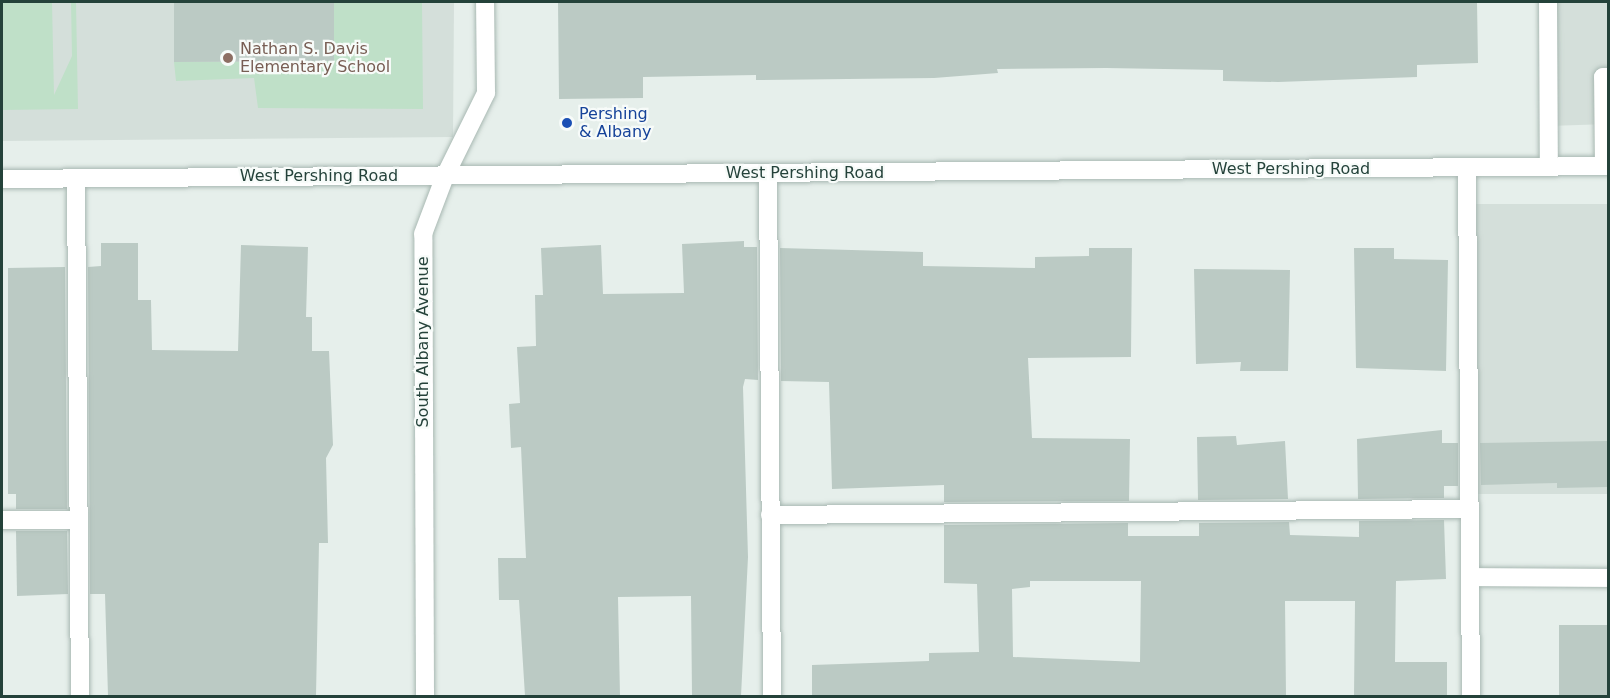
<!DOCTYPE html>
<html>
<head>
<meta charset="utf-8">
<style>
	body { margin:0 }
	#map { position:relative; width:1610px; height:698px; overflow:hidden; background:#e6efeb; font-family:"DejaVu Sans",sans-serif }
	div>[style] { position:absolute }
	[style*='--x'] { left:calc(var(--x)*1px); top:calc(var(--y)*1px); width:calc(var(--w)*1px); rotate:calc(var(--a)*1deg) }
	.built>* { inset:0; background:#d4dfda }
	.green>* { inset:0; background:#bfe0c8 }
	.building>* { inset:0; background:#bbcac4 }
	.roads { filter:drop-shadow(0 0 2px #a8b8b2) drop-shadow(0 0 2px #a8b8b2) }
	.lane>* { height:18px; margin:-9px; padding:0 9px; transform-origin:9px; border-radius:9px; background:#fff }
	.street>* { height:18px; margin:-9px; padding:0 9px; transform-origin:9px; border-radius:9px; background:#fff }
	.secondary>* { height:18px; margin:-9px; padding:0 9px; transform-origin:9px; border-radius:9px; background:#fff }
	.dots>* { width:16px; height:16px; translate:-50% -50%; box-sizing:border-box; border:3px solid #f7fbf9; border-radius:50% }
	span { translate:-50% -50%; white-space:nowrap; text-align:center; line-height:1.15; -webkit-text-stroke:4.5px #f7fbf9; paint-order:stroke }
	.education-label { font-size:16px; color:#785e54 }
	.left { translate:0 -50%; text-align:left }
	.transit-label { font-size:16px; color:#164399 }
	.street-label { font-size:16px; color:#24423a }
	.frame { position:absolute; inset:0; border:3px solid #24423a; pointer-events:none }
</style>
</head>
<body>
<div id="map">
	<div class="built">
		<i style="clip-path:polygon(2px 2px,454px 2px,453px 137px,2px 141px)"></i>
		<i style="clip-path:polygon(1548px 2px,1608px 2px,1608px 124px,1549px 126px)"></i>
		<i style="clip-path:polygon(1468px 204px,1608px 204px,1608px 494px,1470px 494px)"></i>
	</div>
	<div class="green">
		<i style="clip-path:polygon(2px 2px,52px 2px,54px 95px,72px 56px,71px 2px,76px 2px,78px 109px,2px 110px)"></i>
		<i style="clip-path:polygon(334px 2px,422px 2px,423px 109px,258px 108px,254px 78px,176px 81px,174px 62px,334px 61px)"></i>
	</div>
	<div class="building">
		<i style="clip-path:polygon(174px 2px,334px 2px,334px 61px,174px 62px)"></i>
		<i style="clip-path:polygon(558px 2px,1477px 2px,1478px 63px,1417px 65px,1417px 77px,1278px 82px,1223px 81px,1223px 70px,1106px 68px,997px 69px,998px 73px,934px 78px,756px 80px,756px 75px,643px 77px,643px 98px,559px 99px)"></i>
		<i style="clip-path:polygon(744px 241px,744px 247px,757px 247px,758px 380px,745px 379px,743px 387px,748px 557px,741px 696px,692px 696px,691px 596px,618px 597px,620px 696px,525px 696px,519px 600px,499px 600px,498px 558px,526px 558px,521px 447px,511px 448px,509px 404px,520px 403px,517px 347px,536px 346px,535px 295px,543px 295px,541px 248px,601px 245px,603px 294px,684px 293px,682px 244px)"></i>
		<i style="clip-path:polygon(101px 243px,138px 243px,138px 300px,151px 300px,152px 350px,238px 351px,241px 245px,308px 247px,306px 317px,312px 317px,312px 351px,329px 351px,333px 445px,326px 458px,328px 543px,319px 543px,316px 696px,108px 696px,105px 594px,90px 594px,88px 267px,101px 266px)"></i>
		<i style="clip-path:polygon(780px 248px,923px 252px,923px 266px,1035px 268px,1035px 257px,1089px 256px,1089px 248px,1132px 248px,1131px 357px,1028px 358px,1032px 438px,1130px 439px,1129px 501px,944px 502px,944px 485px,832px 489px,829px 382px,781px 381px)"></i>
		<i style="clip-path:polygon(1354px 248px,1394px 248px,1394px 259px,1448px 260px,1446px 371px,1356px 368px)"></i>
		<i style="clip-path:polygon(65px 267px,67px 509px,16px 509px,16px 494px,8px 494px,8px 268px)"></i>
		<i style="clip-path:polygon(1194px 269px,1290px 270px,1288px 371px,1240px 371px,1241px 362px,1196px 364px)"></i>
		<i style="clip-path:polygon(1442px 430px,1442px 443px,1458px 443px,1458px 486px,1444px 486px,1444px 498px,1358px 499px,1357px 439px)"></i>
		<i style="clip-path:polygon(1236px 436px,1237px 445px,1285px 441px,1288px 499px,1198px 500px,1197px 437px)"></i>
		<i style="clip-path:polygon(1608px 441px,1608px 487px,1557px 488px,1557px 483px,1481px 485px,1480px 443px)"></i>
		<i style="clip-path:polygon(evenodd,1444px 520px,1446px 579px,1396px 581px,1395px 662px,1447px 662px,1447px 696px,1354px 696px,1355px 601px,1285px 601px,1286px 696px,812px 696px,812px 665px,929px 661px,929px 653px,979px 652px,977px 584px,944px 583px,944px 525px,1128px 523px,1128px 536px,1199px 536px,1199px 523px,1289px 522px,1290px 535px,1359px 537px,1359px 521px,1444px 520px,1030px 581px,1141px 581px,1140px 662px,1013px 657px,1012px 589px,1030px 587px,1030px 581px)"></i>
		<i style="clip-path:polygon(16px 531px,67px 531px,68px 594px,17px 596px)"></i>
		<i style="clip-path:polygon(1559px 625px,1608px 625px,1608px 696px,1559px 696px)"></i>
	</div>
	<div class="roads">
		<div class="lane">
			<i style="--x:1548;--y:2;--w:164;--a:89.7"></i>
			<i style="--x:1604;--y:166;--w:89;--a:-90.6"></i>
			<i style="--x:1603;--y:77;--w:5;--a:0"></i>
			<i style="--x:1467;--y:167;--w:529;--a:89.57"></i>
			<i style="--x:768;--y:173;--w:523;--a:89.56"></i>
			<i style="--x:76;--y:179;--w:517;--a:89.56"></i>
			<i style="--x:770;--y:515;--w:699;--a:-0.49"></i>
			<i style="--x:2;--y:520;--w:77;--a:0"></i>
			<i style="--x:1470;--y:577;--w:138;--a:0.4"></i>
		</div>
		<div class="street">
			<i style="--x:425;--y:696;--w:462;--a:-90.2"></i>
			<i style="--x:423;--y:234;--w:62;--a:-69.2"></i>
			<i style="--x:445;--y:176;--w:93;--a:-63.7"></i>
			<i style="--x:486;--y:93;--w:91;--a:-90.6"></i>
		</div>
		<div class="secondary">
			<i style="--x:2;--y:179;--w:1606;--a:-0.46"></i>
		</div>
	</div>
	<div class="dots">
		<i style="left:228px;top:58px;background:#8d6e63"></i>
		<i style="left:567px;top:123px;background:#1a4fb4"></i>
	</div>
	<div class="education-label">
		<span class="left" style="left:240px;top:58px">Nathan S. Davis<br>Elementary School</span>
	</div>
	<div class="transit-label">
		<span class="left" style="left:579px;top:123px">Pershing<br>&amp; Albany</span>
	</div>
	<div class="street-label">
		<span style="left:1291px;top:169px">West Pershing Road</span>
		<span style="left:805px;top:173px">West Pershing Road</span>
		<span style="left:319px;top:176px">West Pershing Road</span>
		<span style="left:423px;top:342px;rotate:-90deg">South Albany Avenue</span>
	</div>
	<div class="frame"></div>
</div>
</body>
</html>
